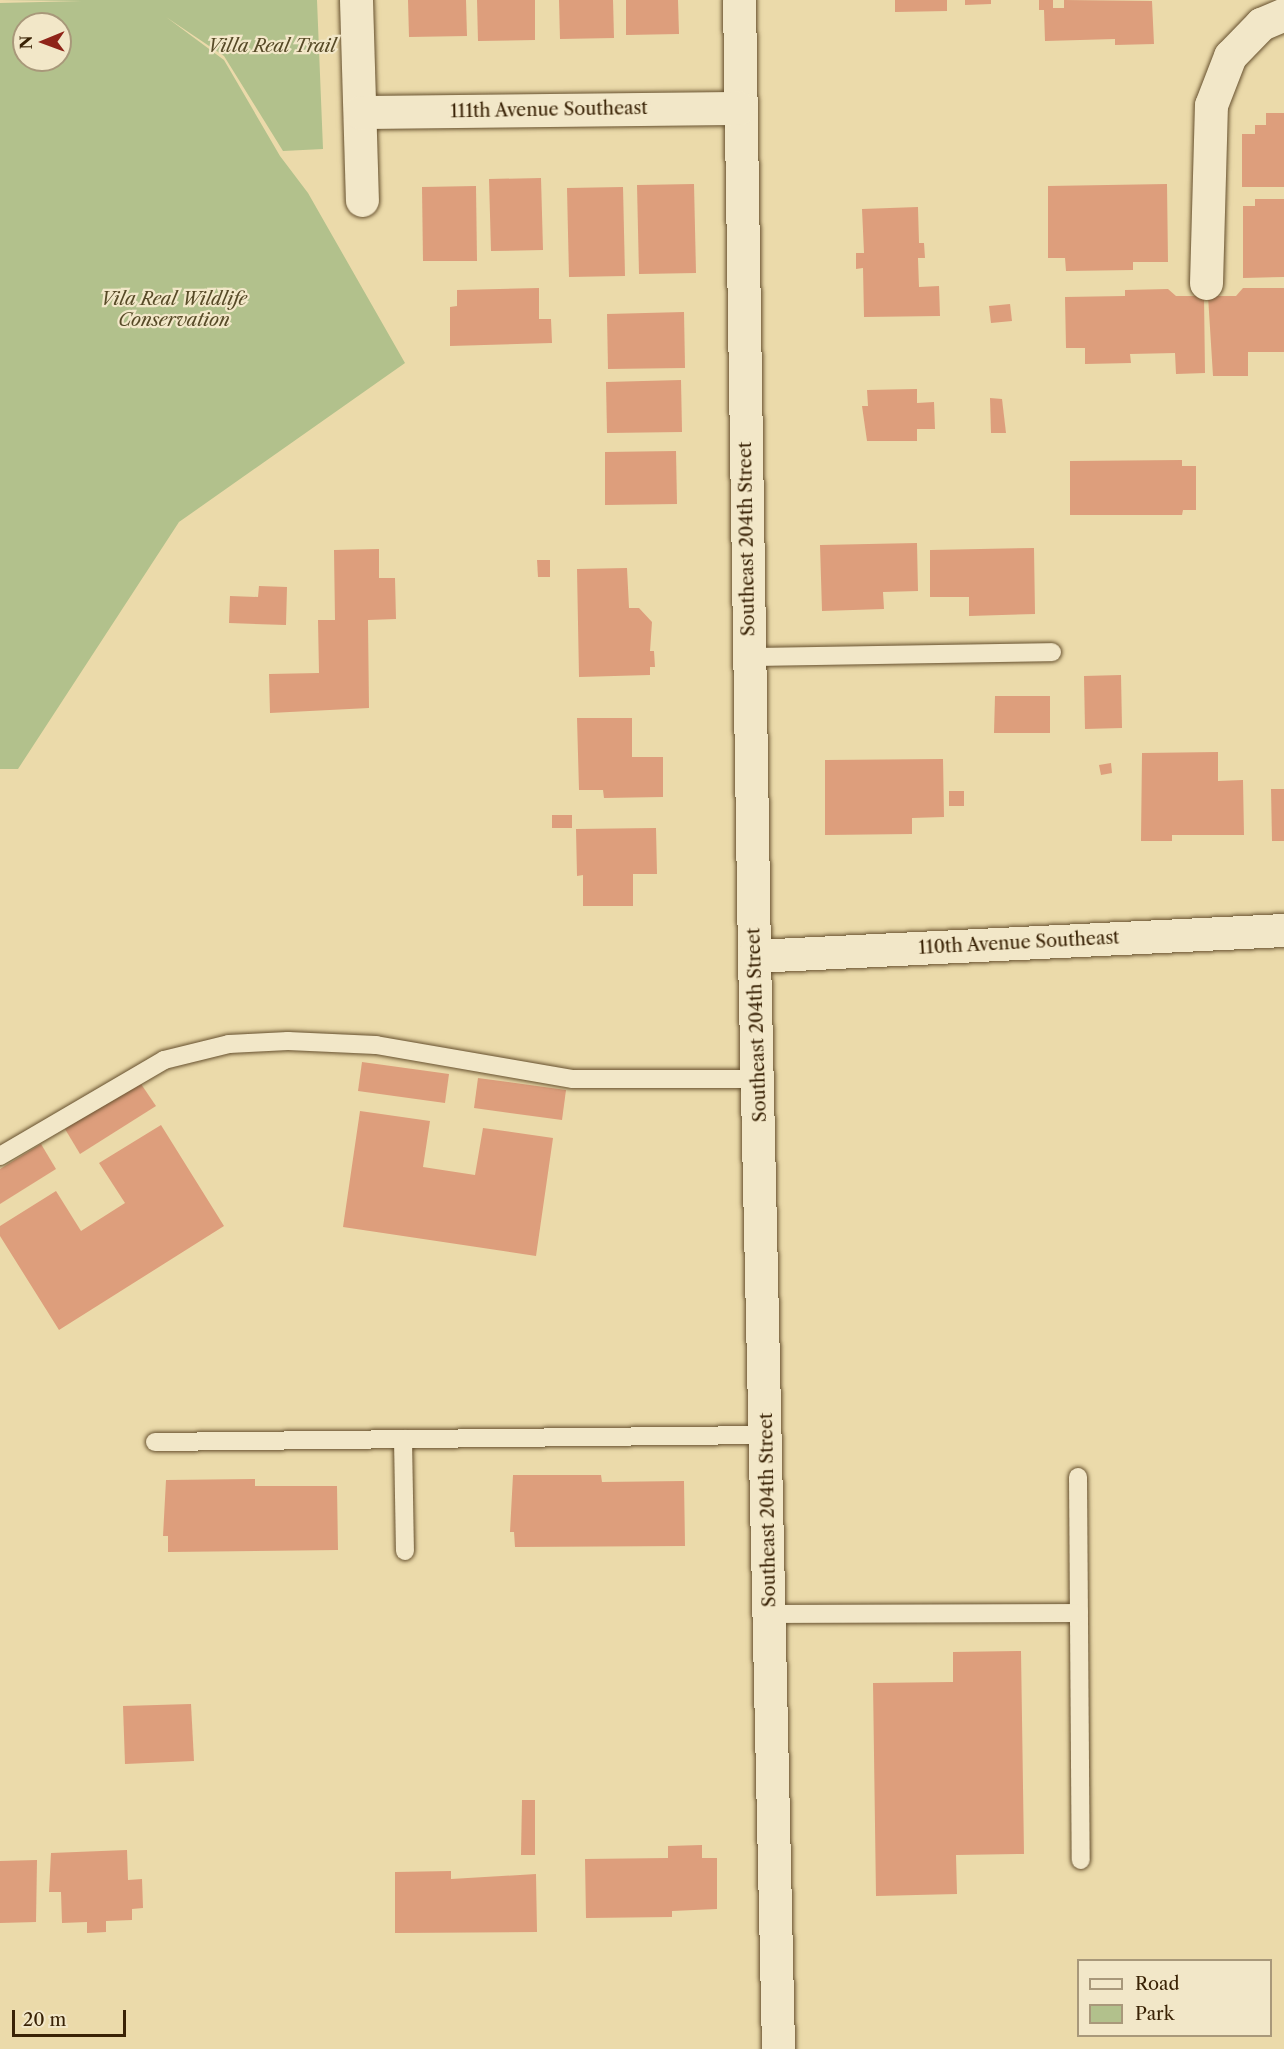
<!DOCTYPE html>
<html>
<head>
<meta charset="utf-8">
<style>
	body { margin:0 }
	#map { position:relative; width:1284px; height:2049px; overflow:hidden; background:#ebdaaa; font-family:"Libre Caslon Text",serif }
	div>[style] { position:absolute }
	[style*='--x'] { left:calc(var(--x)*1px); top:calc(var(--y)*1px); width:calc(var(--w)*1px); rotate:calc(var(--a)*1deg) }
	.green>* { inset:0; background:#b2c18c }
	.building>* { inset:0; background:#dd9e7c }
	.roads { filter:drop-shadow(0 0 2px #66502e) drop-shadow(0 0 2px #66502e) }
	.service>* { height:18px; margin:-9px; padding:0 9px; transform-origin:9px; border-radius:9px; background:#f2e7c8 }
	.minor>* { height:33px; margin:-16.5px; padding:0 16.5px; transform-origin:16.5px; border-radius:16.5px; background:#f2e7c8 }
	span { translate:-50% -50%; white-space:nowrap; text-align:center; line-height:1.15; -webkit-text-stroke:4.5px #f2e7c8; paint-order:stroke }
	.park-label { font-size:18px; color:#574a27; font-style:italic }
	.street-label { font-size:18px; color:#392205 }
	.legend { position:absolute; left:1077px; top:1959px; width:195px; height:78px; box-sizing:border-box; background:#f2e7c8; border:2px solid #a8987a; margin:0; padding:8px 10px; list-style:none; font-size:18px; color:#392205 }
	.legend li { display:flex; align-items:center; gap:12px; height:30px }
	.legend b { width:30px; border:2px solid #a8987a }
	.north { position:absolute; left:12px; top:12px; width:60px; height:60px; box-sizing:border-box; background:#f2e7c8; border:2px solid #a8987a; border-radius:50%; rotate:269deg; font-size:16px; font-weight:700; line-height:24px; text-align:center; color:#392205 }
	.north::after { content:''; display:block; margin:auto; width:21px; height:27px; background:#8f2418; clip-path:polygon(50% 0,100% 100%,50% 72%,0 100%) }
	.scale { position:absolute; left:12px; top:2010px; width:114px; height:27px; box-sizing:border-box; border:3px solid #392205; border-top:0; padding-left:8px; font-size:18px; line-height:21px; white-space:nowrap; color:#392205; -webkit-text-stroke:4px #f2e7c8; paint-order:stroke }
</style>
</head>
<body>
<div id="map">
	<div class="green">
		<i style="clip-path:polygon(evenodd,0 0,317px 0,323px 149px,283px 151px,224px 56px,166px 17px,224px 60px,280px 156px,308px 193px,405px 363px,179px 522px,18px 769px,0 769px,0 3px,82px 1px,0 0,24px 24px,60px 24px,60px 60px,24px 60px,24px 24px)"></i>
	</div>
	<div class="building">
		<i style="clip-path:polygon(408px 0,466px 0,467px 36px,409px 37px)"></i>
		<i style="clip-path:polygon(477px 0,535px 0,535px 40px,478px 41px)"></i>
		<i style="clip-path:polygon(559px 0,613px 0,614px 38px,560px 39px)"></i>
		<i style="clip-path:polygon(626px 0,678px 0,679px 34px,626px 35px)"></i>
		<i style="clip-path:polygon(895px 0,947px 0,947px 11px,895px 12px)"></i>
		<i style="clip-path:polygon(965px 0,991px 0,991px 4px,965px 5px)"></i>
		<i style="clip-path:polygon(1039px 0,1053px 0,1053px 8px,1064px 8px,1064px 0,1152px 1px,1154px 44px,1115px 45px,1115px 39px,1045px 41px,1044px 10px,1039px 10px)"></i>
		<i style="clip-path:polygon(1266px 113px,1284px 113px,1284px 187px,1242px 187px,1242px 134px,1255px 134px,1255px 125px,1266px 125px)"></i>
		<i style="clip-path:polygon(541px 178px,543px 250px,491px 251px,489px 179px)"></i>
		<i style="clip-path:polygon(694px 184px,696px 273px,639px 274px,637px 185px)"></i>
		<i style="clip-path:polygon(1167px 184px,1168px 262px,1133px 262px,1133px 270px,1066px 271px,1065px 258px,1048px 258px,1048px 186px)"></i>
		<i style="clip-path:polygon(476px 186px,477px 261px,423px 261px,422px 187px)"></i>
		<i style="clip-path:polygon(623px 187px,625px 276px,569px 277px,567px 188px)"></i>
		<i style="clip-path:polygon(1255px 199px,1284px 199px,1284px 277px,1243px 278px,1243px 206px,1255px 206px)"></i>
		<i style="clip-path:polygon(918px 207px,919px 243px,924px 243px,925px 258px,918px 258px,919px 287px,939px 286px,940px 316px,864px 317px,863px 268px,856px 269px,856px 253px,864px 253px,862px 209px)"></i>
		<i style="clip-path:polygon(539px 288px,539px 319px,551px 319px,552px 343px,450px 346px,450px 307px,457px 306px,457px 290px)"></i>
		<i style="clip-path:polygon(1243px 288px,1284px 288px,1284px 352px,1248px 352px,1248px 376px,1213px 376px,1208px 296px,1236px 296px)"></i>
		<i style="clip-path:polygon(1168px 289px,1176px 296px,1204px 296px,1205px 373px,1176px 374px,1175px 353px,1130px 354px,1131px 363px,1085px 364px,1085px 348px,1066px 348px,1065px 297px,1125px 296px,1125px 290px)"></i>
		<i style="clip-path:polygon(1010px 304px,1012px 321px,991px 323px,989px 306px)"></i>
		<i style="clip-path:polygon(684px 312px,685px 368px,608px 369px,607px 314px)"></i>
		<i style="clip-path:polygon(681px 380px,682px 432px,607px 433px,606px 382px)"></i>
		<i style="clip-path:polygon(917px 389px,917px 403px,934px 402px,935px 429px,917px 429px,917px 441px,867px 441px,862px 406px,868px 406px,867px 390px)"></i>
		<i style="clip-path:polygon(990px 398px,1002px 399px,1006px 433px,991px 433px)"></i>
		<i style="clip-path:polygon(676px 451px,677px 504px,605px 505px,605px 452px)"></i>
		<i style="clip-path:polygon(1182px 460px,1182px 466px,1196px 466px,1196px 510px,1183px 510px,1182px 515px,1070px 515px,1070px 461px)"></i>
		<i style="clip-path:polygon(917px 543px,918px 591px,883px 592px,884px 609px,822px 611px,820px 545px)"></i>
		<i style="clip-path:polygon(1034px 548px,1035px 614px,969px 616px,969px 597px,930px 597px,930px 550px)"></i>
		<i style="clip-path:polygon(379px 549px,379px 578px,395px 578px,396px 619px,368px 620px,369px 708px,270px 713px,269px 674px,319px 673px,318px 620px,335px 620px,334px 550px)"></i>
		<i style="clip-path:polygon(537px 560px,550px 560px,550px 577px,538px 577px)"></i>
		<i style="clip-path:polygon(627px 568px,629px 608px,639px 608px,652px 622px,650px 651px,654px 651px,655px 667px,650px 667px,650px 675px,579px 677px,577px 569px)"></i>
		<i style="clip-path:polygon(259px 586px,287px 587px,286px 625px,229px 623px,230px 596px,258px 597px)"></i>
		<i style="clip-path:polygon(1121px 675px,1122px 728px,1085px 729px,1084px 676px)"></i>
		<i style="clip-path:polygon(995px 696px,1050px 696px,1050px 733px,994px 733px)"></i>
		<i style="clip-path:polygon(577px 718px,632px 718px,632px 757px,663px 757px,663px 797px,604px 798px,603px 790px,579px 790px)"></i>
		<i style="clip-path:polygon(1218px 752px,1218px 781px,1243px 780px,1244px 835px,1172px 835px,1172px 841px,1141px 841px,1142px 753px)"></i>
		<i style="clip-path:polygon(943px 759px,944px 817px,912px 818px,912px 834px,825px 835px,825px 760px)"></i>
		<i style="clip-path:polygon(1111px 763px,1112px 773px,1101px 775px,1099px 765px)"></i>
		<i style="clip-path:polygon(1271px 789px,1284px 789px,1284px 841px,1272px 841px)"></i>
		<i style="clip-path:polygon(949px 791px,964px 791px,964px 806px,949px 806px)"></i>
		<i style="clip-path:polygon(552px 815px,572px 815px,572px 828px,552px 828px)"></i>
		<i style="clip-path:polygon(656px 828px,657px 874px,633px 874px,633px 906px,583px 906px,583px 875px,577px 876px,576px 829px)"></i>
		<i style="clip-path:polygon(362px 1062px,449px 1074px,445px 1103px,358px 1091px)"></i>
		<i style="clip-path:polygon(478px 1078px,566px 1090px,562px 1120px,474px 1108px)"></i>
		<i style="clip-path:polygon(139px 1081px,156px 1106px,80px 1154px,65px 1129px)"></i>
		<i style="clip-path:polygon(360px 1111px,430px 1121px,423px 1167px,475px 1175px,483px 1128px,553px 1138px,536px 1256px,343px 1227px)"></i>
		<i style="clip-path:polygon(161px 1125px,224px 1226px,59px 1330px,0 1236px,0 1226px,56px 1191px,81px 1231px,125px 1203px,99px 1163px)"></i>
		<i style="clip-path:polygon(41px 1144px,56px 1169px,0 1204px,0 1169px)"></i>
		<i style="clip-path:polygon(513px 1475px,601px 1475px,602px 1482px,684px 1481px,685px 1546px,515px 1547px,514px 1532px,510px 1532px)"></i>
		<i style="clip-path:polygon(255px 1479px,255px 1486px,337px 1486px,338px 1550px,168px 1552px,168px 1536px,163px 1536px,166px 1480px)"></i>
		<i style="clip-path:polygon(1021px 1651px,1024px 1854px,956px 1855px,957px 1894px,876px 1896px,873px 1683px,953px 1682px,953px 1652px)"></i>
		<i style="clip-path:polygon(191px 1704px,194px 1761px,125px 1764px,123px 1706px)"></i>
		<i style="clip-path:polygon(522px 1800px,535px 1800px,535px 1855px,521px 1855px)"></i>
		<i style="clip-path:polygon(702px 1845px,702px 1858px,717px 1858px,717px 1909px,672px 1911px,672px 1917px,586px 1918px,585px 1859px,668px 1858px,668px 1846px)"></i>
		<i style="clip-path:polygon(127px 1850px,128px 1880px,142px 1879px,143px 1908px,132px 1909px,132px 1920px,106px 1921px,106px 1932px,87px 1933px,87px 1922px,62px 1923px,61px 1892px,49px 1892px,51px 1853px)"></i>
		<i style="clip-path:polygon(37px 1860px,36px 1922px,0 1923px,0 1861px)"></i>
		<i style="clip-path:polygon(451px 1871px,451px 1879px,536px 1874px,537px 1932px,395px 1933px,395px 1872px)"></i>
	</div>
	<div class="roads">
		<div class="service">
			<i style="--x:749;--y:657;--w:303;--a:-0.9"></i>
			<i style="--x:0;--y:1156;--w:190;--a:-30.3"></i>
			<i style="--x:164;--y:1060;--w:67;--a:-13.8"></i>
			<i style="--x:229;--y:1044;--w:59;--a:-2.9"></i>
			<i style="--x:288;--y:1041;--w:88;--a:2.6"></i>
			<i style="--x:376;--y:1045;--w:200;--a:9.8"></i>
			<i style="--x:573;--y:1079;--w:186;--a:0"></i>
			<i style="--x:403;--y:1439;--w:112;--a:89"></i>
			<i style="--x:155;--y:1442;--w:611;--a:-0.66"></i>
			<i style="--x:1078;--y:1477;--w:383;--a:89.6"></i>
			<i style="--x:770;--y:1614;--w:309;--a:-0.2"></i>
		</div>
		<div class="minor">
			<i style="--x:356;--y:0;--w:200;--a:88.3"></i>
			<i style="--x:739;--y:0;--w:956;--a:89.1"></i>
			<i style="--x:754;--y:956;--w:1093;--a:88.74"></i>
			<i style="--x:360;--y:112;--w:379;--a:-0.6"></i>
			<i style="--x:1206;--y:283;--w:178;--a:-88.4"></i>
			<i style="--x:1211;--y:105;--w:53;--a:-68.8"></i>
			<i style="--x:1230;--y:56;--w:45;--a:-45.9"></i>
			<i style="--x:1261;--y:24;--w:25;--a:-23"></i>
			<i style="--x:754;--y:956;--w:531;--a:-2.81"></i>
		</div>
	</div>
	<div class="park-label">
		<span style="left:272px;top:46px">Villa Real Trail</span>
		<span style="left:174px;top:310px">Vila Real Wildlife<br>Conservation</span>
	</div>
	<div class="street-label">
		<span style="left:549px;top:110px;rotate:-1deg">111th Avenue Southeast</span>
		<span style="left:747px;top:539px;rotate:-91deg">Southeast 204th Street</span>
		<span style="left:1019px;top:943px;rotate:-3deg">110th Avenue Southeast</span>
		<span style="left:757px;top:1025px;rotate:-92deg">Southeast 204th Street</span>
		<span style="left:768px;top:1510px;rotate:-91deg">Southeast 204th Street</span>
	</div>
	<ul class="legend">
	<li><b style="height:8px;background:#f2e7c8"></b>Road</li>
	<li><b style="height:16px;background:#b2c18c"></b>Park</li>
	</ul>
	<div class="north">N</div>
	<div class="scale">20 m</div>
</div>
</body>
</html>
